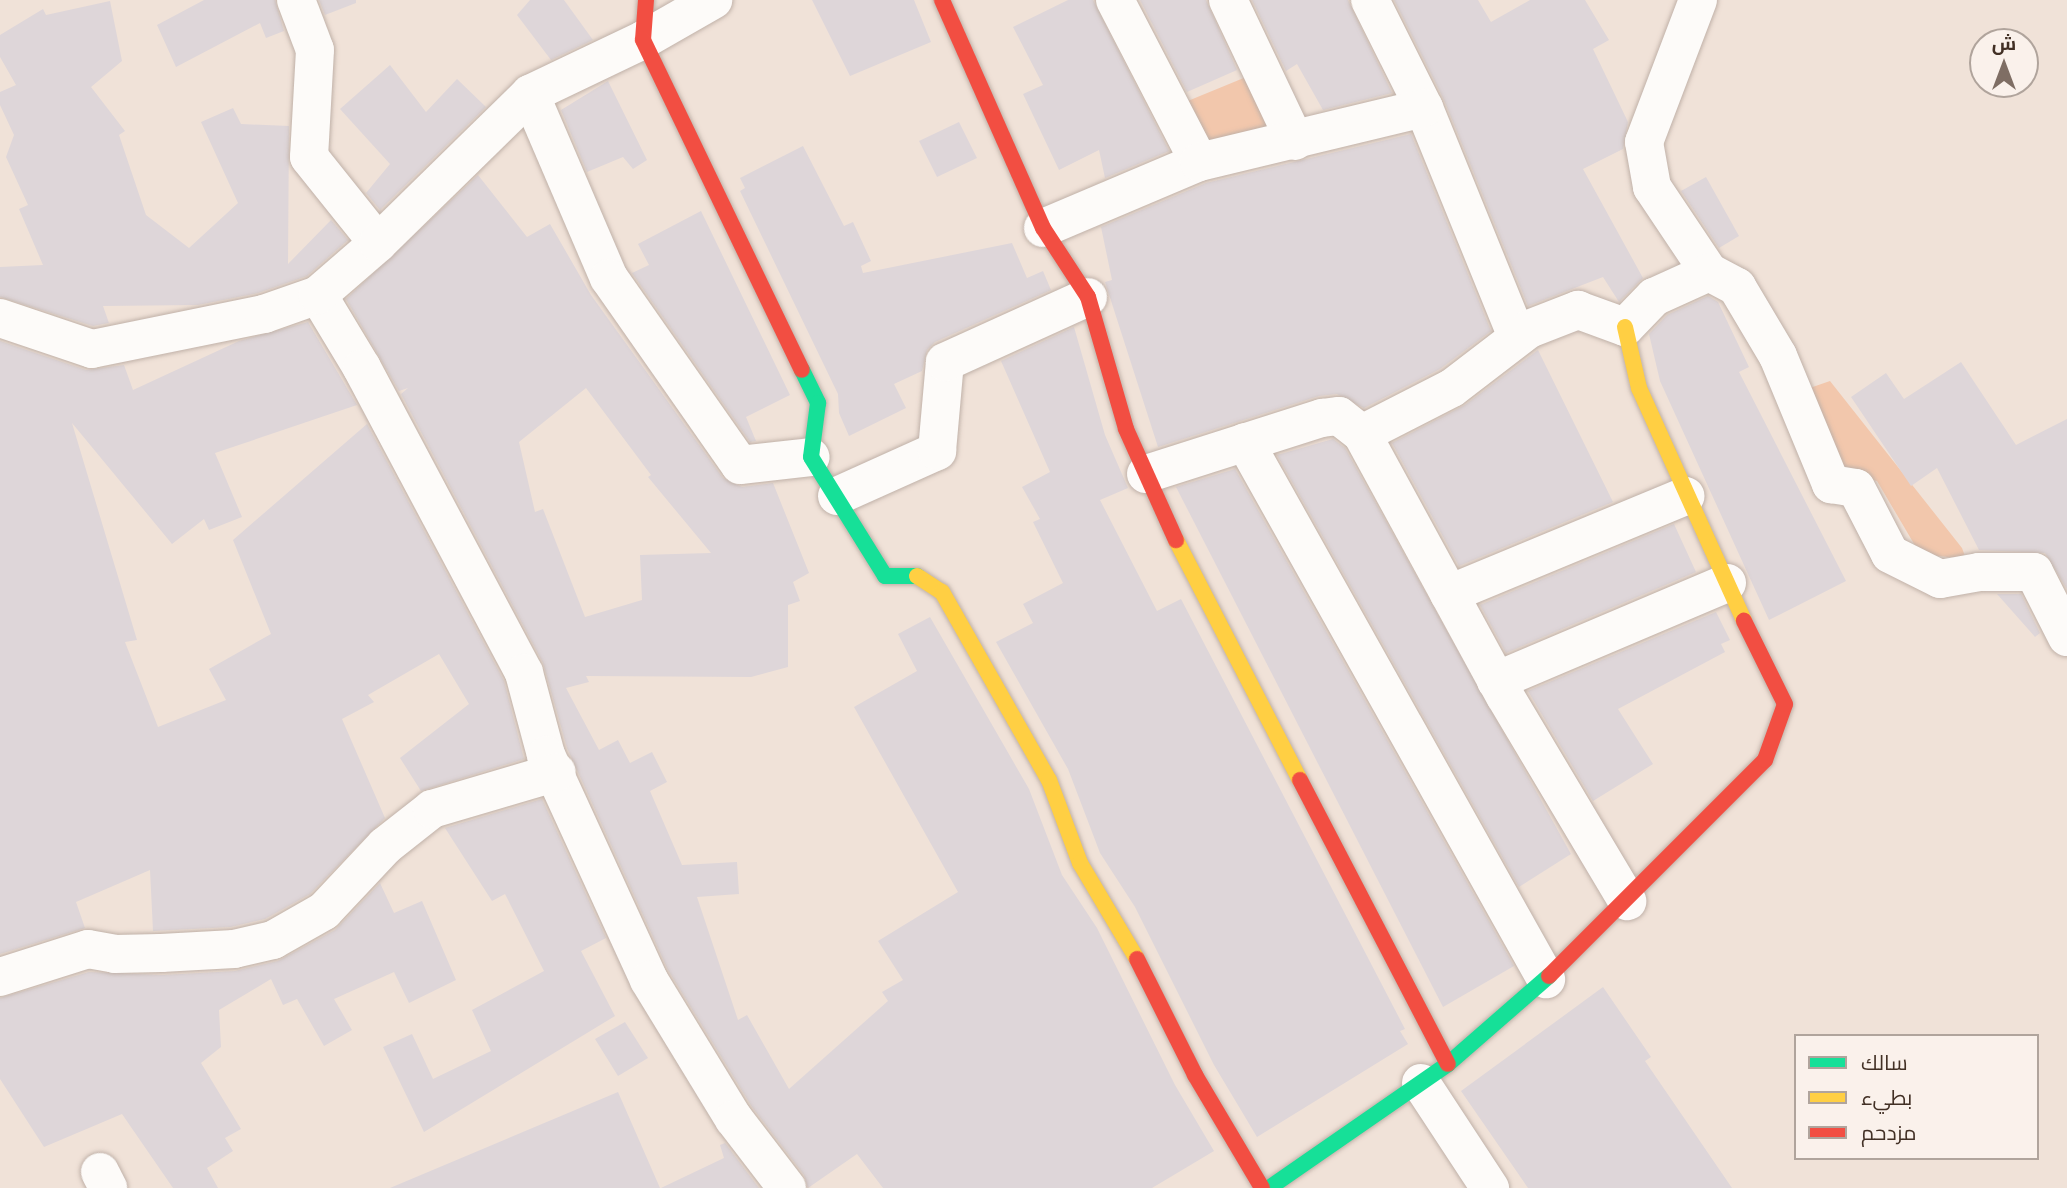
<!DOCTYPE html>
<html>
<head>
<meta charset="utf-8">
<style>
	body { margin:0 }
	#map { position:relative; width:2067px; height:1188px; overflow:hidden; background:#f0e2d8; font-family:Roboto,Cairo,sans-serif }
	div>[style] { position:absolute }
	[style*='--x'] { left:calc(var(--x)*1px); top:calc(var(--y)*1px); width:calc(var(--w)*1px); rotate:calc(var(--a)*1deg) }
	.green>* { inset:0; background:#f2c7ac }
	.building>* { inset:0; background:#ded6d9 }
	.roads { filter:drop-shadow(0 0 2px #c0b1a8) drop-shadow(0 0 2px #c0b1a8) }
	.street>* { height:38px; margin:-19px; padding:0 19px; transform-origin:19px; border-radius:19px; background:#fdfbf9 }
	.fast>* { height:16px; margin:-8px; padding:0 8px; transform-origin:8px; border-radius:8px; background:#16e098 }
	.slow>* { height:16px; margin:-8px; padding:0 8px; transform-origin:8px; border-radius:8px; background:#ffcf43 }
	.jam>* { height:16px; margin:-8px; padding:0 8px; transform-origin:8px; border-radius:8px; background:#f24e42 }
	span { translate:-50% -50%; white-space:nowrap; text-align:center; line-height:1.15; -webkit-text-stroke:7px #faf1eb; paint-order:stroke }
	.legend { position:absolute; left:1794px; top:1034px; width:245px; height:126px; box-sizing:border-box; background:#faf1eb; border:2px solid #b0a49c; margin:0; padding:9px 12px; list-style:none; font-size:21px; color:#423025 }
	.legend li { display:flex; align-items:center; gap:14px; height:35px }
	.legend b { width:35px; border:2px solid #b0a49c }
	.north { position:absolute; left:1969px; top:28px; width:70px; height:70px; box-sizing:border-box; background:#faf1eb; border:2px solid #b0a49c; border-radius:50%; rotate:0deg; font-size:19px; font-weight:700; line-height:28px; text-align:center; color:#423025 }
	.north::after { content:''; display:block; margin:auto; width:24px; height:32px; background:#7f6e64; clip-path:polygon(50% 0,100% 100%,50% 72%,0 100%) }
</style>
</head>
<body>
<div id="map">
	<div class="green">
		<i style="clip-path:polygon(1251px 75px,1281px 135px,1201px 152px,1178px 105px)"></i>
		<i style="clip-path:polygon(1830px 381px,1962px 548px,1966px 559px,1920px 554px,1877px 481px,1840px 473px,1804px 390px)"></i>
	</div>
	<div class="building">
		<i style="clip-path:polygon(204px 0,275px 0,284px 31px,266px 38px,260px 23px,176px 67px,157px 25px)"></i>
		<i style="clip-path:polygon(319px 0,356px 0,356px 3px,325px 15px)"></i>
		<i style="clip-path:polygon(530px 0,564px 0,593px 40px,551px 60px,517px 15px)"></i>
		<i style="clip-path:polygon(812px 0,914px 0,931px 42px,850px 76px)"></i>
		<i style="clip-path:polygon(1068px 0,1093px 0,1169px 151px,1105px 178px,1099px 150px,1059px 170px,1023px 94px,1043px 85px,1013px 27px)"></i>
		<i style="clip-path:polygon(1140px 0,1206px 0,1237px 70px,1187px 92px)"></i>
		<i style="clip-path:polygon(1252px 0,1348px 0,1392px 93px,1323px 110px,1297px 64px,1286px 71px)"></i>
		<i style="clip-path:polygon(1394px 0,1478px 0,1491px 22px,1530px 0,1585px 0,1609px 40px,1593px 49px,1628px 122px,1623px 149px,1583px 169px,1643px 278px,1619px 302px,1603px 277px,1528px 306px,1444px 100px)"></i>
		<i style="clip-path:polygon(110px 1px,122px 61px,91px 87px,125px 131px,119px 135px,146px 215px,189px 248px,238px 203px,201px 122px,233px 108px,241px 124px,289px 126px,288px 264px,331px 220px,348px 240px,307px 276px,258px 293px,198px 305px,103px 306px,109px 323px,93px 326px,0 297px,0 267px,43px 265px,19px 209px,28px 205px,6px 157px,14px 135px,0 105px,0 92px,16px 85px,0 57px,0 35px,43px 9px,46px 15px)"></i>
		<i style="clip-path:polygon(390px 65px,426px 112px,457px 79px,486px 107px,380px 210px,366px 193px,390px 164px,340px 109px)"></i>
		<i style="clip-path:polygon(608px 81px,647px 160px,633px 169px,623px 157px,587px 172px,561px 110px)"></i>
		<i style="clip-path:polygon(959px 122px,977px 158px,937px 177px,919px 141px)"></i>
		<i style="clip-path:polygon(1411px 134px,1491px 331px,1440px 369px,1364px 408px,1337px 394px,1319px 396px,1158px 447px,1105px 282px,1112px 280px,1101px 227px,1206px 183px)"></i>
		<i style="clip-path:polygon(803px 146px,844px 226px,853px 222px,871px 261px,861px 266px,863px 273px,1012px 243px,1027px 278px,1043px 271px,1051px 290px,935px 342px,927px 350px,922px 371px,894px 384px,906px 408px,849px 436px,839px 413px,838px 394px,740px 191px,745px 188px,740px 178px)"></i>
		<i style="clip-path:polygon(evenodd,478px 175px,527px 237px,550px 224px,591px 295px,723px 478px,742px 487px,773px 483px,809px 573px,793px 582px,800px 601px,788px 605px,788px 667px,751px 677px,586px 676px,589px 682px,566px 688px,599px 750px,618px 740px,630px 763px,652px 752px,667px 782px,650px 791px,682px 865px,737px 862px,739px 894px,697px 897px,738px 1020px,747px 1015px,789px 1089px,888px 1001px,882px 992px,903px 980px,878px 941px,958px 892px,854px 707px,917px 671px,898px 634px,930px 617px,1029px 789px,1062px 875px,1097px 928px,1175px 1085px,1214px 1151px,1152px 1188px,883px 1188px,857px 1154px,808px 1188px,804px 1175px,752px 1107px,668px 970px,567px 748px,543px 663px,401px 394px,408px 388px,399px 391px,346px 299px,478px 175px,586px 388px,651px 475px,648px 477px,711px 553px,640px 555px,642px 600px,585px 617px,543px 509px,535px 512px,519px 442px,586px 388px)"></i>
		<i style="clip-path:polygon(1706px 177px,1739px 236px,1719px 248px,1681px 191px)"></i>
		<i style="clip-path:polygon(701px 211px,790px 395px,746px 417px,756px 441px,750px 442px,632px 273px,649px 265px,638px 244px)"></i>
		<i style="clip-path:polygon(1708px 296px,1718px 302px,1749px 367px,1739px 372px,1846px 581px,1769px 620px,1660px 381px,1649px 334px,1667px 315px)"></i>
		<i style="clip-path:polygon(308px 322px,357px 405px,215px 453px,242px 517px,209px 530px,204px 519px,172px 544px,72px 423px,137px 640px,125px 642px,158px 727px,226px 700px,209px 669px,271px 634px,233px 540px,367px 424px,504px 681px,524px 759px,421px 791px,400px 758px,469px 704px,439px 654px,368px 695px,374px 702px,342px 719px,385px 818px,310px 894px,265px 919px,231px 927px,153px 931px,150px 870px,76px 902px,85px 928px,0 954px,0 341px,86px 370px,124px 365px,133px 390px,239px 341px)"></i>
		<i style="clip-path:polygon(1074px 327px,1105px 435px,1128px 488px,1100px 500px,1157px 611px,1181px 599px,1405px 1029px,1400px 1031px,1408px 1044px,1257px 1137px,1214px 1065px,1135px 907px,1100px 853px,1068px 769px,996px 642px,1033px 623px,1023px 604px,1063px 583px,1033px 522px,1040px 519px,1022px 487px,1050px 472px,1001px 361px)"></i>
		<i style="clip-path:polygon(1538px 350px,1613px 502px,1459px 566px,1392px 443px,1465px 405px)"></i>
		<i style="clip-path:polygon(1961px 362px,2016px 445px,2067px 419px,2067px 589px,2045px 553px,1979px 550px,1937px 468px,1911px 486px,1851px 397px,1886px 373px,1904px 399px)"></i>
		<i style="clip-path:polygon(1333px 439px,1345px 448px,1571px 854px,1519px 887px,1277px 455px)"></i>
		<i style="clip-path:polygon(1235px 469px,1514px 966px,1443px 1007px,1176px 487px)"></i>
		<i style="clip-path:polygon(1674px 524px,1696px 572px,1506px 653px,1480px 605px)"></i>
		<i style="clip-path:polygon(1997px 594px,2021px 594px,2040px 633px,2035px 637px)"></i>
		<i style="clip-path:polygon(1716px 612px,1730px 640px,1721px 644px,1725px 652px,1618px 709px,1653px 764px,1593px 801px,1528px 691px)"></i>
		<i style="clip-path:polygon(542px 799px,606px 938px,581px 951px,615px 1016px,424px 1132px,383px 1047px,412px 1034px,433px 1079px,491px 1051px,472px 1010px,544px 971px,505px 894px,492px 901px,445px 828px)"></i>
		<i style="clip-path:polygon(380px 883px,394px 913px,422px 901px,456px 980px,409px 1003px,394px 972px,334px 999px,352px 1030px,324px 1046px,297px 999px,283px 1005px,271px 979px,219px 1010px,221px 1047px,201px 1063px,241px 1129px,225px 1138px,233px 1151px,207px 1168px,218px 1188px,173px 1188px,122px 1114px,44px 1147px,0 1079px,0 998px,89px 972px,162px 975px,235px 971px,278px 961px,335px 930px)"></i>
		<i style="clip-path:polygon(1603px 987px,1651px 1057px,1645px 1061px,1732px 1188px,1528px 1188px,1461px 1091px)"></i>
		<i style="clip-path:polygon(625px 1022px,648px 1058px,618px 1076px,595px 1039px)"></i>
		<i style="clip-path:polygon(618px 1092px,660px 1188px,390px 1188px)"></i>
		<i style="clip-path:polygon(725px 1143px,759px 1188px,661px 1188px,724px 1158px,720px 1145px)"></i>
	</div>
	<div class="roads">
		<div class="street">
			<i style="--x:296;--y:0;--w:53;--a:69.2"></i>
			<i style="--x:315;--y:50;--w:107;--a:93.2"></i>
			<i style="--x:309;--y:157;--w:110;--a:51.3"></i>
			<i style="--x:1115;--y:0;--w:182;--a:62.6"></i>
			<i style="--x:1228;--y:0;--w:156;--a:64.6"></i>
			<i style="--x:1370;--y:0;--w:121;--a:63.4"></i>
			<i style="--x:1424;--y:108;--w:247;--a:67.9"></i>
			<i style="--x:1698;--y:0;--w:152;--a:110.8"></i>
			<i style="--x:1644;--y:142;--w:46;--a:79.9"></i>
			<i style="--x:1652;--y:187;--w:102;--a:56.2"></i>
			<i style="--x:530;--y:94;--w:200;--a:66.8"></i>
			<i style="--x:609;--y:278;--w:228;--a:55"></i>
			<i style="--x:740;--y:465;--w:71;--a:-6.4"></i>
			<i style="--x:1043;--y:228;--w:169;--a:-22.9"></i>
			<i style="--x:1199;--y:162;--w:231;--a:-13.5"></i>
			<i style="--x:318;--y:295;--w:85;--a:58.9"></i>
			<i style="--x:362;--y:368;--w:345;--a:62"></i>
			<i style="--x:524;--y:673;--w:85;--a:75"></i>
			<i style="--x:546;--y:755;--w:247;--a:65.4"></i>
			<i style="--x:649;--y:980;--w:163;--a:58.6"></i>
			<i style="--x:734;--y:1119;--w:87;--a:52.5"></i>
			<i style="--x:0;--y:318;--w:97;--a:18.6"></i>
			<i style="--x:92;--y:349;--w:176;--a:-11.5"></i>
			<i style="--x:264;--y:314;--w:57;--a:-19.4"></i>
			<i style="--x:318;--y:295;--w:79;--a:-40.9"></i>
			<i style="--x:378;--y:243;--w:213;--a:-44.4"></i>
			<i style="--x:530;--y:94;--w:125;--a:-25.5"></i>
			<i style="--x:643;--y:40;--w:81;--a:-29.7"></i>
			<i style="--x:1362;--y:434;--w:298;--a:61.4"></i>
			<i style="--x:1505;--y:696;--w:239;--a:59.2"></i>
			<i style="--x:1245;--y:442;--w:616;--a:60.73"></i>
			<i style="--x:1146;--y:474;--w:185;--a:-17.7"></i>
			<i style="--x:1322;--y:418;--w:17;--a:-7"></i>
			<i style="--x:1339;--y:416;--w:29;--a:38"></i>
			<i style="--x:1362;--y:434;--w:101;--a:-27.1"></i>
			<i style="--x:1452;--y:388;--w:97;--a:-37.5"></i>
			<i style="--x:1529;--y:329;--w:53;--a:-21.2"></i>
			<i style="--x:1578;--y:310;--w:50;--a:19.9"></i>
			<i style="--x:1625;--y:327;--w:42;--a:-46"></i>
			<i style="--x:1654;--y:297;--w:60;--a:-24.4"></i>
			<i style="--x:1709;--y:272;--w:32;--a:28"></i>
			<i style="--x:1737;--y:287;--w:80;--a:59.3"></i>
			<i style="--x:1778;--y:356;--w:139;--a:67.5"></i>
			<i style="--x:1831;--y:484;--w:25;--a:9"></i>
			<i style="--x:1856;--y:488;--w:74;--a:62.7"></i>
			<i style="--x:1890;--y:554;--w:56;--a:26.6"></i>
			<i style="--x:1940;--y:579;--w:40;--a:-10"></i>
			<i style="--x:1979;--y:572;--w:55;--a:0"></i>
			<i style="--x:2034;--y:572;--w:73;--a:63.1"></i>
			<i style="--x:837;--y:496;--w:110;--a:-24.2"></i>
			<i style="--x:937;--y:451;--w:89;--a:-84.9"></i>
			<i style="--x:945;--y:362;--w:157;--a:-24.4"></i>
			<i style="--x:1449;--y:594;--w:256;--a:-22.5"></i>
			<i style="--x:1496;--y:681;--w:251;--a:-23"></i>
			<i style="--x:0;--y:977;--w:92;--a:-17.7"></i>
			<i style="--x:88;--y:949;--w:27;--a:10"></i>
			<i style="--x:115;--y:954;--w:46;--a:-1.2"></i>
			<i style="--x:161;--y:953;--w:73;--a:-3.1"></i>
			<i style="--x:234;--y:949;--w:40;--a:-13"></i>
			<i style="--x:273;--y:940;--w:59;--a:-29.6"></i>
			<i style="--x:324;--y:911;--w:89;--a:-46.8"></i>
			<i style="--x:385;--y:846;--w:60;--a:-38.2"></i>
			<i style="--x:432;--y:809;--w:130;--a:-16.5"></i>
			<i style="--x:1421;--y:1083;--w:126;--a:56.7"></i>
			<i style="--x:100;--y:1172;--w:18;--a:63"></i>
		</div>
		<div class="fast">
			<i style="--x:802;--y:370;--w:37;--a:64"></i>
			<i style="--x:818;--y:403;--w:54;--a:97.4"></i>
			<i style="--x:811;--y:457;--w:140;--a:58.1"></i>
			<i style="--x:885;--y:576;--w:32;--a:0"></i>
			<i style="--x:1269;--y:1188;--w:218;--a:-34.7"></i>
			<i style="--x:1448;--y:1064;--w:134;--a:-41.1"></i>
		</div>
		<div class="slow">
			<i style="--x:1625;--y:327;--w:63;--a:77.1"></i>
			<i style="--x:1639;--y:388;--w:256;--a:65.7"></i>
			<i style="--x:1176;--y:540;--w:270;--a:62.7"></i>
			<i style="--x:917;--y:576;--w:30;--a:33"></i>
			<i style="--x:942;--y:592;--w:216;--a:60.4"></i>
			<i style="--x:1049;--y:780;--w:89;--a:69.5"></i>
			<i style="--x:1080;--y:863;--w:112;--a:59.3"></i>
		</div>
		<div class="jam">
			<i style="--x:646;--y:0;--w:40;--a:94.3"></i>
			<i style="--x:643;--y:40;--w:366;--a:64.3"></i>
			<i style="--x:942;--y:0;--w:249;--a:66.1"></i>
			<i style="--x:1043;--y:228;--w:82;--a:56.9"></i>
			<i style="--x:1088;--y:297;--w:137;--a:73.9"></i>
			<i style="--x:1126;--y:429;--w:122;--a:65.8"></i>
			<i style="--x:1300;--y:780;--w:320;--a:62.5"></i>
			<i style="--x:1137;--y:959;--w:130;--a:63.4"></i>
			<i style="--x:1195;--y:1075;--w:131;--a:59.3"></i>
			<i style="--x:1549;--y:976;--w:305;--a:-45"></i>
			<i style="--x:1765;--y:760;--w:59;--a:-70.3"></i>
			<i style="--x:1785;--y:704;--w:93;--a:-116.3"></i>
		</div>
	</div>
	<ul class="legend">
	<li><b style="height:9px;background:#16e098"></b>سالك</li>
	<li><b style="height:9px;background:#ffcf43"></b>بطيء</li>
	<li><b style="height:9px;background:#f24e42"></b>مزدحم</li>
	</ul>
	<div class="north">ش</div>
</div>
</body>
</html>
